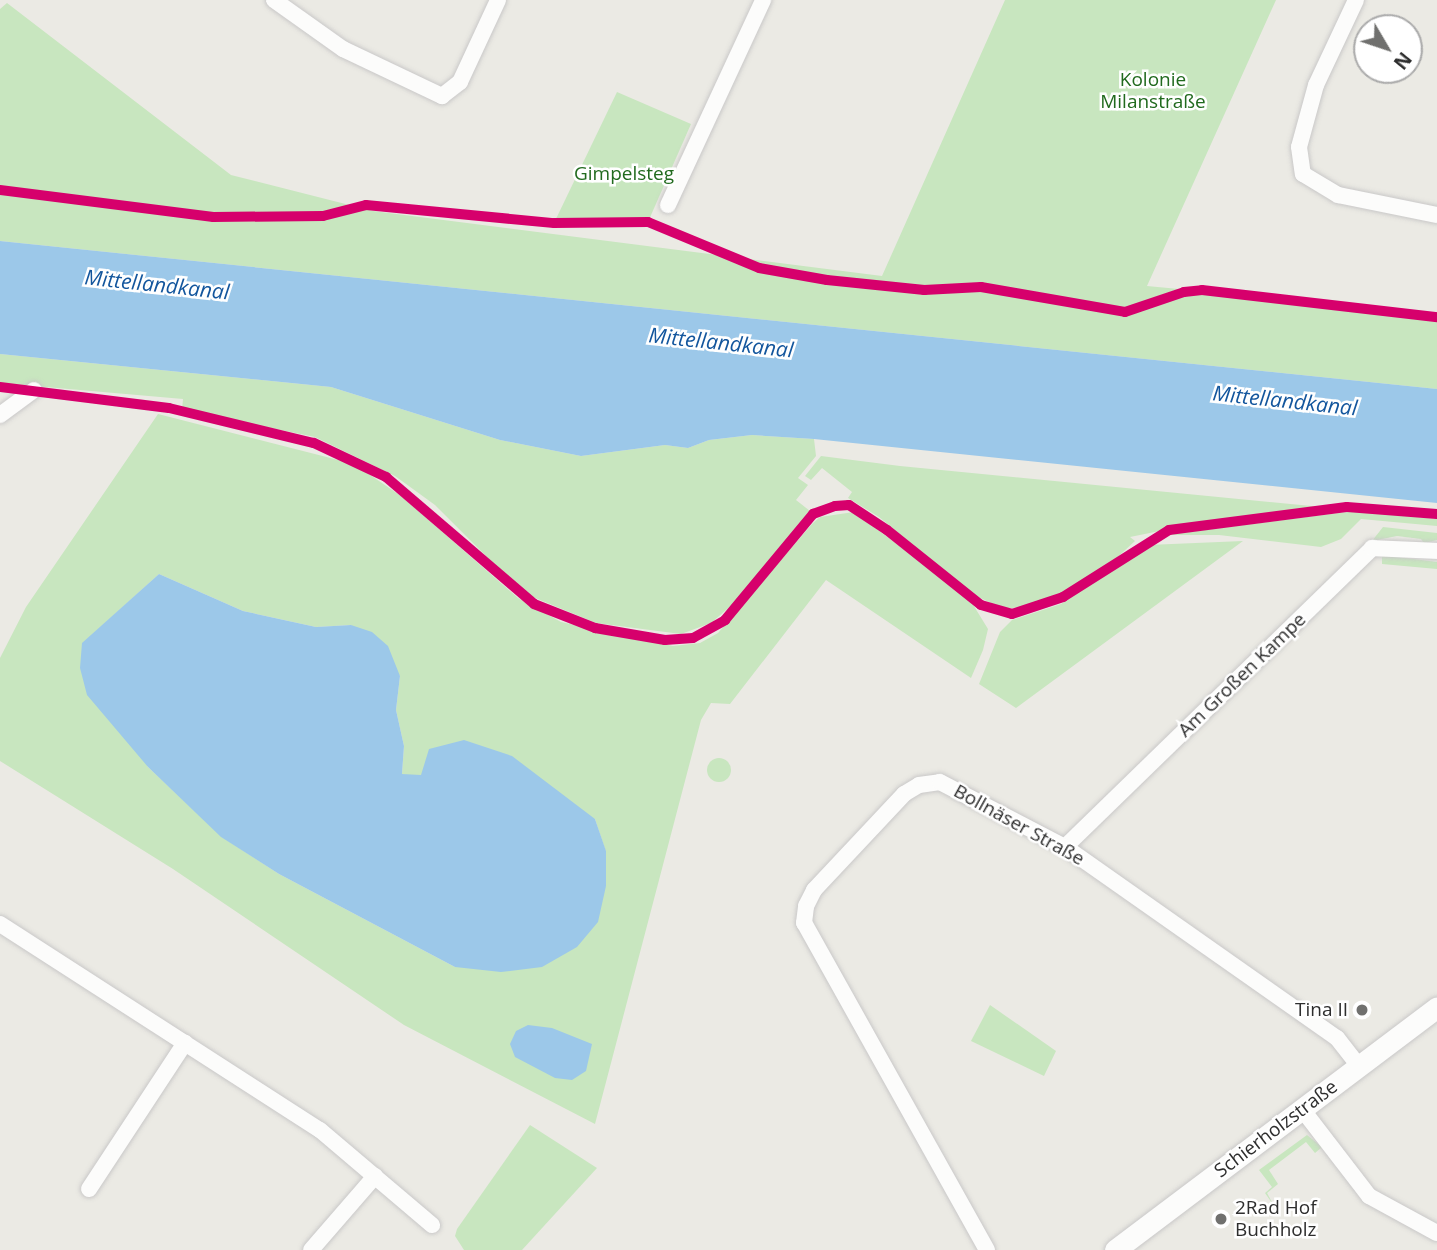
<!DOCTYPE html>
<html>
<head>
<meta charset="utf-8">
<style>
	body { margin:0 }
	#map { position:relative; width:1437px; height:1250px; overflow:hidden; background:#ebeae4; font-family:"Open Sans",sans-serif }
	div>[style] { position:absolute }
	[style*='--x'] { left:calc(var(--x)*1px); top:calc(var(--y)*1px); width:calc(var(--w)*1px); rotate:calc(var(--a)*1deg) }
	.green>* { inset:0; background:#c8e6bf }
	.round { border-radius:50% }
	.water>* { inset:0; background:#9cc8e9 }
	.roads { filter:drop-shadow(0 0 2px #c9c8c8) drop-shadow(0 0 2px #c9c8c8) }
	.street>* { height:16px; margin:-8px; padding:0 8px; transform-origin:8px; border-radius:8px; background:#fcfcfb }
	.secondary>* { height:21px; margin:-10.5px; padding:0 10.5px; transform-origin:10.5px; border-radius:10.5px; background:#fcfcfb }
	.cycleway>* { height:10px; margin:-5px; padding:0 5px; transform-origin:5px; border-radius:5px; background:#d6006c }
	.dots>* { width:19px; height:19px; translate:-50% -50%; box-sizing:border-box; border:4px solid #fff; border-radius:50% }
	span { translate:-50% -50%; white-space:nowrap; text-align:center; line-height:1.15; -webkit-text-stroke:5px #fff; paint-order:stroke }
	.park-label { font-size:19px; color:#216a1e }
	.street-label { font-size:19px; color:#2e2e2e }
	.poi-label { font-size:19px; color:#2e2e2e }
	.right { translate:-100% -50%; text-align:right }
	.left { translate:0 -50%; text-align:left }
	.water-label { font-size:21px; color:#13569d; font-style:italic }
	.north { position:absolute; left:1353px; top:14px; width:70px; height:70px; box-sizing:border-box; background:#fff; border:2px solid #ababab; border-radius:50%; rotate:129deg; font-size:19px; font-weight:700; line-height:28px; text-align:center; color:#2e2e2e }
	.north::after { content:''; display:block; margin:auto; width:24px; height:32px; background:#70706e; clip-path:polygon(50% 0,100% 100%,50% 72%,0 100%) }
</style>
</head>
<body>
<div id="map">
	<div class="green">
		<i style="clip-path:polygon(1005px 0,1276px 0,1147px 286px,1437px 313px,1437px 389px,0 241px,0 9px,7px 3px,231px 175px,373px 211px,882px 276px)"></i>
		<i style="clip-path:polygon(617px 92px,691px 124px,648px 222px,554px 223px)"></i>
		<i style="clip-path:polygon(0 354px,331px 387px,500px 440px,581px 456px,665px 445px,688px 448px,709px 440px,752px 435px,814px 439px,816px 456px,798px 478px,808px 485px,796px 500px,810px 511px,741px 597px,711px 623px,681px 634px,596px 623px,523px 593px,435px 505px,395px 476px,315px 437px,182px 410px,183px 399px,0 383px)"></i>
		<i style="clip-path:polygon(evenodd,158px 414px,354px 464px,401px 496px,518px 598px,561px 622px,673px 646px,700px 643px,718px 633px,812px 524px,820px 517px,854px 512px,969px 598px,988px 629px,983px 650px,971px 678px,826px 580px,730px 704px,711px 703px,701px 720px,595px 1124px,404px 1025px,173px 869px,0 761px,0 658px,26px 607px,158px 414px,159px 574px,243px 611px,316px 627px,351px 625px,400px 676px,396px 710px,404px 746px,402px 774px,595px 819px,606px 852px,606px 886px,455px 967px,279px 874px,222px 837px,148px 767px,82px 644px,159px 574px)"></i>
		<i style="clip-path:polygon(821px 456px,900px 466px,1332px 508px,1209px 521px,1130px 537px,1135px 541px,1110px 564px,1071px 589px,1035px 605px,1004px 609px,976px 596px,879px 517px,848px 498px,852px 492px,822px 468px,811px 480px,805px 476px)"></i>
		<i style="clip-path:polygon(1355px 511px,1437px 519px,1437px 526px,1361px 519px,1341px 539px,1321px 547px,1219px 535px,1165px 535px)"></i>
		<i style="clip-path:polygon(1383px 527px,1437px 533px,1437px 540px,1424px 543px,1421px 539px,1397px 536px,1372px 541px)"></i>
		<i style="clip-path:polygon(1243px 541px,1016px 708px,979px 684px,1000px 632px,1012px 620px,1061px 604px,1148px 545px)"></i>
		<i style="clip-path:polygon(1382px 555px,1437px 562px,1437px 569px,1382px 564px)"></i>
		<i class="round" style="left:707px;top:758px;width:24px;height:24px"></i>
		<i style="clip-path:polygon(990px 1005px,1056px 1051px,1044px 1076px,971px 1041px)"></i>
		<i style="clip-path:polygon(530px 1125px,597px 1168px,522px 1250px,464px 1250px,455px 1236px,457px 1229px)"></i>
		<i style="clip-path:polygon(1307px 1135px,1322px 1147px,1315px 1153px,1306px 1142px,1269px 1170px,1278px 1184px,1267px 1193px,1274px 1206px,1265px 1193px,1272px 1187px,1259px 1170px)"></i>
	</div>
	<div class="water">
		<i style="clip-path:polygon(0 241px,1437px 389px,1437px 503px,814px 439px,752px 435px,709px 440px,688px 448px,665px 445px,581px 456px,500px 440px,331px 387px,0 354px)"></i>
		<i style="clip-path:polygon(159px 574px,243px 611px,316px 627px,351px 625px,372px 632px,388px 646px,400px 676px,396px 710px,404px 746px,402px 774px,421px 775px,429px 749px,464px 740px,512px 756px,595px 819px,606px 851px,606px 886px,598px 922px,577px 947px,542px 967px,501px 972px,455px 967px,279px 874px,221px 837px,148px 767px,87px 695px,80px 668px,82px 643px)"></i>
		<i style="clip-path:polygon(528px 1025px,552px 1028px,592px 1044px,586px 1071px,572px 1080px,555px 1078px,515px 1057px,510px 1044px,516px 1031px)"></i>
	</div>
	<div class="roads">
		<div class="street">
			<i style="--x:274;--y:0;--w:85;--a:35.4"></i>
			<i style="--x:343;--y:49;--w:110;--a:25.4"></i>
			<i style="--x:442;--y:96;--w:23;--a:-38"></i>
			<i style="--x:460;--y:82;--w:90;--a:-65.1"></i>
			<i style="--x:1356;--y:0;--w:94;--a:115.2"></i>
			<i style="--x:1316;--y:85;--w:64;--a:105.3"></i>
			<i style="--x:1299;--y:147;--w:27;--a:82"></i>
			<i style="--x:1303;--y:174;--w:41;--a:31"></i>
			<i style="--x:1338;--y:195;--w:101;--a:11.4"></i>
			<i style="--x:668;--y:205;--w:226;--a:-65.1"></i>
			<i style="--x:0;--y:415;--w:42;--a:-36.3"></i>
			<i style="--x:1065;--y:847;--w:429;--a:-44.2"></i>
			<i style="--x:1372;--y:548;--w:65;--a:2.6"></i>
			<i style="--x:0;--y:924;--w:381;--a:32.8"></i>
			<i style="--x:320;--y:1130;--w:147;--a:40.3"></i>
			<i style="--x:1302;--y:1109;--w:110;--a:52.4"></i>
			<i style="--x:1369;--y:1196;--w:77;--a:28.6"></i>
			<i style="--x:89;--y:1189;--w:175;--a:-56.7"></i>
			<i style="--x:311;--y:1250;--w:98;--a:-49.1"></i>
			<i style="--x:987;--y:1250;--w:375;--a:-119.2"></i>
			<i style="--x:804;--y:923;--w:17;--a:-83"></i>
			<i style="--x:806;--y:906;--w:18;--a:-63"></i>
			<i style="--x:814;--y:890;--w:132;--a:-46.8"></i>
			<i style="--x:904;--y:794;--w:17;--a:-31"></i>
			<i style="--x:919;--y:785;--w:21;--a:-8"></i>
			<i style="--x:940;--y:782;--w:141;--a:27.5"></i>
			<i style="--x:1065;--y:847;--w:332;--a:35.1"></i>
			<i style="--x:1337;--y:1038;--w:36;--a:52"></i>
		</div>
		<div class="secondary">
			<i style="--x:1115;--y:1250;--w:403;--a:-37"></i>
		</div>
	</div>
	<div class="cycleway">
		<i style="--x:0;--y:190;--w:215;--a:7.2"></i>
		<i style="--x:213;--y:217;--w:110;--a:-0.5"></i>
		<i style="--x:323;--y:216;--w:44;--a:-14.3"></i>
		<i style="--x:366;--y:205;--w:189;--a:5.5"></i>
		<i style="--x:554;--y:223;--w:94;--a:-0.6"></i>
		<i style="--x:648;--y:222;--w:120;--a:22.5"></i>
		<i style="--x:759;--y:268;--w:69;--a:10"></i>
		<i style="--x:827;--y:280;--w:98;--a:5.9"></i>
		<i style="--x:924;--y:290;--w:57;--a:-3"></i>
		<i style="--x:981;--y:287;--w:146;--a:9.8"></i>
		<i style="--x:1125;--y:312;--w:62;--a:-18.7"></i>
		<i style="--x:1184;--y:292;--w:18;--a:-6"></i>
		<i style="--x:1202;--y:290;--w:237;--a:6.6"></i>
		<i style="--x:0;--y:387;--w:170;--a:7.1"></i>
		<i style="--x:169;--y:408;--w:149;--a:13.6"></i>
		<i style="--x:314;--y:443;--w:80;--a:25.3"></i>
		<i style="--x:386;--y:477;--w:195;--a:40.6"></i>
		<i style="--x:534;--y:604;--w:66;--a:21.5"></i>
		<i style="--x:595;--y:628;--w:71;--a:9.7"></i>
		<i style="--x:665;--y:640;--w:28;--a:-4"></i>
		<i style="--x:693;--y:638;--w:37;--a:-29"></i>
		<i style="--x:725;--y:620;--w:138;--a:-50.3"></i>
		<i style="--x:813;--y:514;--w:23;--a:-20"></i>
		<i style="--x:835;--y:506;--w:14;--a:-4"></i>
		<i style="--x:849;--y:505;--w:45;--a:33.3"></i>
		<i style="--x:887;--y:530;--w:120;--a:38.6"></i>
		<i style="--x:981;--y:605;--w:32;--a:16"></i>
		<i style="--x:1012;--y:614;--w:54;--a:-18.4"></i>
		<i style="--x:1063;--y:597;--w:125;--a:-32.3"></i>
		<i style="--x:1169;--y:530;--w:179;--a:-7.4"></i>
		<i style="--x:1347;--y:507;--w:90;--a:4.4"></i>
	</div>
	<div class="dots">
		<i style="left:1362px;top:1010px;background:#70706e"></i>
		<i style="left:1221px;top:1219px;background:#70706e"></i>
	</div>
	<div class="park-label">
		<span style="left:1153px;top:91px">Kolonie<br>Milanstraße</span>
		<span style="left:624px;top:174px">Gimpelsteg</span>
	</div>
	<div class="street-label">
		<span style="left:1242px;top:675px;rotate:-44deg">Am Großen Kampe</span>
		<span style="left:1019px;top:825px;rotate:29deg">Bollnäser Straße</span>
		<span style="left:1276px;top:1129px;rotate:-37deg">Schierholzstraße</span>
	</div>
	<div class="poi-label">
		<span class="right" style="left:1348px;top:1010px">Tina II</span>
		<span class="left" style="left:1235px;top:1219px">2Rad Hof<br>Buchholz</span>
	</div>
	<div class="water-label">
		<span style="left:157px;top:284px;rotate:6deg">Mittellandkanal</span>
		<span style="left:721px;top:342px;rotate:6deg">Mittellandkanal</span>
		<span style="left:1285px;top:400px;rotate:6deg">Mittellandkanal</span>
	</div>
	<div class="north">N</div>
</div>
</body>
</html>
